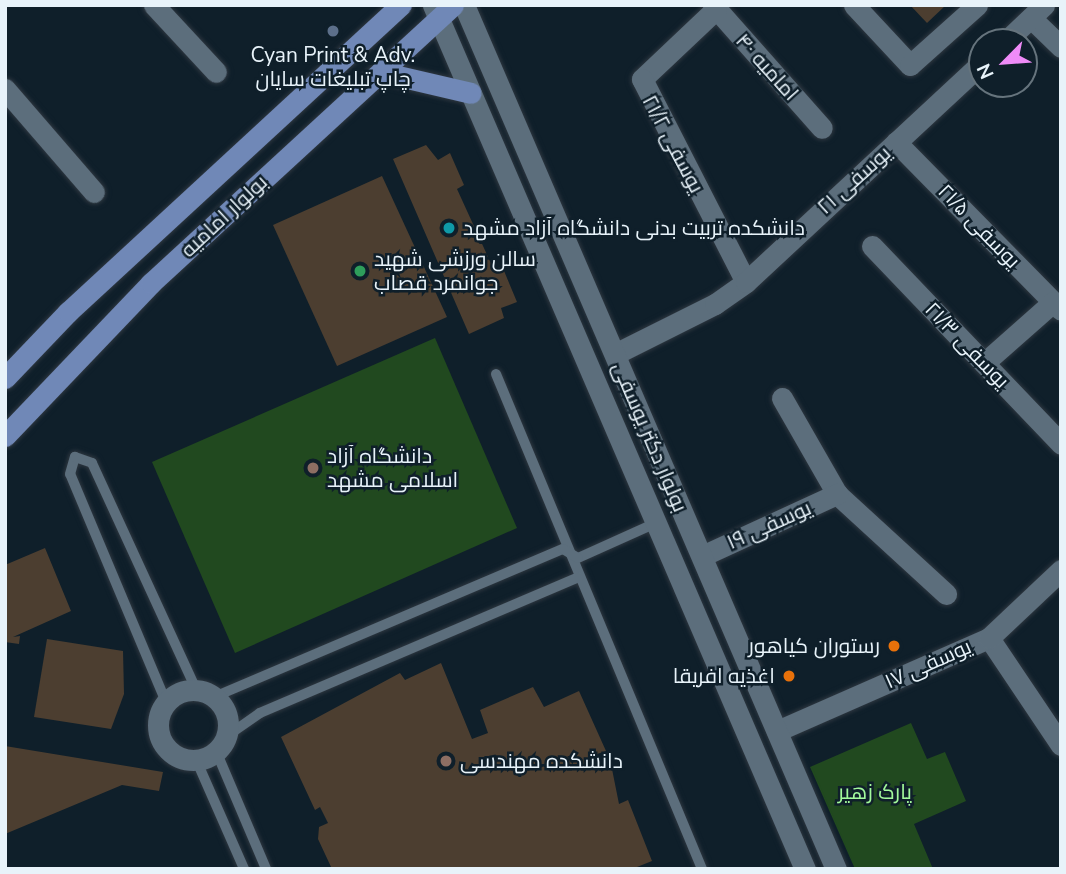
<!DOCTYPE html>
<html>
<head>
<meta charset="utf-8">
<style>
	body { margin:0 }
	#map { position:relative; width:1066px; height:874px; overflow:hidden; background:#0f1f2a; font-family:"Nunito Sans",Cairo,sans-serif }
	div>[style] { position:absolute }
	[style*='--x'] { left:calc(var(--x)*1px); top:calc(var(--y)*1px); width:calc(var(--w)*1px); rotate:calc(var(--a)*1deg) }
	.green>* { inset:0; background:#21491f }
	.building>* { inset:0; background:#4c3e30 }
	.roads { filter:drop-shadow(0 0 2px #2e3740) drop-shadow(0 0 2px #2e3740) }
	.service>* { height:10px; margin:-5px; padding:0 5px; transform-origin:5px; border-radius:5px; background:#5c6e7c }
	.minor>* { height:21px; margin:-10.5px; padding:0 10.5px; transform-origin:10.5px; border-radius:10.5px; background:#5c6e7c }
	.minor>.ring { margin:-10.5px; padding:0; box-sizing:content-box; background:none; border:21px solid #5c6e7c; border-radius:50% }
	.tertiary>* { height:21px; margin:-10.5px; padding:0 10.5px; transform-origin:10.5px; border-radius:10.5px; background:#5c6e7c }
	.primary>* { height:21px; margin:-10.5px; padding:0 10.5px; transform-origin:10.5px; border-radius:10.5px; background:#7088b7 }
	.dots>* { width:19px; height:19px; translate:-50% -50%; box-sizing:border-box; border:4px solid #0f1f2a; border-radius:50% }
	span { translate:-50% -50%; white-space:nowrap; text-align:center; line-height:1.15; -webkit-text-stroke:5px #0f1f2a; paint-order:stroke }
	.poi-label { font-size:21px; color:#e8f3fa }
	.left { translate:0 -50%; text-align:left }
	.right { translate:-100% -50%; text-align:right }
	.street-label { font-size:21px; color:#e8f3fa }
	.park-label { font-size:21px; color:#a3fa9c }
	.frame { position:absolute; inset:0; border:7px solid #e8f3fa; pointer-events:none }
	.north { position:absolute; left:968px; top:28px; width:70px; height:70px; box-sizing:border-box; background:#0f1f2a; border:2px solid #66747d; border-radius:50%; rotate:245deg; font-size:19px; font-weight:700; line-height:28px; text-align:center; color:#e8f3fa }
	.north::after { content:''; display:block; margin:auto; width:24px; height:32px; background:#ef8bf7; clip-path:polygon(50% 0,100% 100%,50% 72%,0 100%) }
</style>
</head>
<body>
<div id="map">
	<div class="green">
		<i style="clip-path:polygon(435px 338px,517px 528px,235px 653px,152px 462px)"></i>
		<i style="clip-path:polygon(911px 723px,927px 759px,945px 752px,966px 801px,914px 824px,933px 869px,855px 869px,810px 767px)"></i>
	</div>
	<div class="building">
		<i style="clip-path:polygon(910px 5px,946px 5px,927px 23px)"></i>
		<i style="clip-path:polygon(426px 145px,438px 160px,450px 153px,464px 185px,457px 189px,494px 270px,502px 266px,517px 302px,501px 308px,504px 318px,469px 334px,393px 159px)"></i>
		<i style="clip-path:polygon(382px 176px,447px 317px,337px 366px,273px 225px)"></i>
		<i style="clip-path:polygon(45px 548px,71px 611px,13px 637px,20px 636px,19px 644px,5px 642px,5px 565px)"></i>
		<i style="clip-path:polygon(47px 639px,123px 651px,124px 694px,111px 729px,34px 717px)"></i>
		<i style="clip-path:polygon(441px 663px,472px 739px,488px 733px,480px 710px,533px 687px,544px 707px,579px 691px,606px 751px,597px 754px,604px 769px,612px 769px,619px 804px,628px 800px,652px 861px,632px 869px,332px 869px,318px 839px,319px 827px,328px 823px,320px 807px,315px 810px,281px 737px,400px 673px,405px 680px)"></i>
		<i style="clip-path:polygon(5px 746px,163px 772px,159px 791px,122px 785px,5px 834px)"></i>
	</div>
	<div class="roads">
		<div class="service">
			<i style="--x:496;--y:374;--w:536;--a:67.4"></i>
			<i style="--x:578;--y:558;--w:85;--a:-24.2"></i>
			<i style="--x:214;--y:697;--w:379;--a:-23"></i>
			<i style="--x:563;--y:549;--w:17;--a:31"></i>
			<i style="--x:166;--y:702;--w:247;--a:-112.8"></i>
			<i style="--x:70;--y:474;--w:18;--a:-74"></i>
			<i style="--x:75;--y:457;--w:18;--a:19"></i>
			<i style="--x:92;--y:463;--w:249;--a:65.3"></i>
			<i style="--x:227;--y:736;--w:40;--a:-34.9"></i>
			<i style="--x:260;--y:713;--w:344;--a:-23.1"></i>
			<i style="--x:216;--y:751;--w:128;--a:67"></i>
			<i style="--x:181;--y:758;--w:18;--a:19"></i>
			<i style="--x:198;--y:764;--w:115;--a:66.3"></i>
		</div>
		<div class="minor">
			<i style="--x:154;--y:5;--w:91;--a:47.2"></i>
			<i style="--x:713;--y:5;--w:164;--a:48.5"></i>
			<i style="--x:854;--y:5;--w:82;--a:47"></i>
			<i style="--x:910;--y:65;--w:90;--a:-41.8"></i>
			<i style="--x:716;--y:9;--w:102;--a:136.6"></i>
			<i style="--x:642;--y:79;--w:228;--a:62.9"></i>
			<i style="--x:1031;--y:18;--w:42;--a:44"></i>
			<i style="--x:1005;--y:42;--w:54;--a:-43.5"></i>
			<i style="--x:5;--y:89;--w:136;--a:49.2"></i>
			<i style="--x:896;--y:142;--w:235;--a:45.5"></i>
			<i style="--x:872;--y:246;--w:274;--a:46.3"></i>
			<i style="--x:615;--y:354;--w:112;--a:-26.6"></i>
			<i style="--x:715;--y:304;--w:38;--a:-35"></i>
			<i style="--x:746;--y:282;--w:322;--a:-42.9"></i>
			<i style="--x:984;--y:363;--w:92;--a:-41.5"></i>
			<i style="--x:782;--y:398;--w:111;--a:60.2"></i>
			<i style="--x:837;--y:494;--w:148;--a:42.5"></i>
			<i style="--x:702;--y:556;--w:149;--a:-24.7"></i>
			<i style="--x:989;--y:638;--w:129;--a:56.1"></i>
			<i class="ring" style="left:158px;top:690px;width:49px;height:49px"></i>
			<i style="--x:777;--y:731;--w:232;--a:-23.7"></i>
			<i style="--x:989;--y:638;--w:99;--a:-43.4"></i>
		</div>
		<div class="tertiary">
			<i style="--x:433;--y:5;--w:941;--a:66.71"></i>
			<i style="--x:464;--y:5;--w:941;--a:66.71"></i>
		</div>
		<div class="primary">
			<i style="--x:381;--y:72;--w:92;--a:13.1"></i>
			<i style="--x:5;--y:378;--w:91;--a:-46.3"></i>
			<i style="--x:68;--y:312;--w:453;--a:-42.7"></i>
			<i style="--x:5;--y:436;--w:211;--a:-46.3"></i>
			<i style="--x:151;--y:283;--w:410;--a:-42.6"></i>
		</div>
	</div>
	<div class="dots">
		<i style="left:333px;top:31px;background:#5c6f8a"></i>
		<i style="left:449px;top:228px;background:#0f9aa8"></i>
		<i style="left:360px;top:271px;background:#2e9e5b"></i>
		<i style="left:313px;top:468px;background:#8d6e63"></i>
		<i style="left:894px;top:646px;background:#e8710a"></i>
		<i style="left:789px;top:676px;background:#e8710a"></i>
		<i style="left:446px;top:761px;background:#8d6e63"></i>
	</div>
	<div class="poi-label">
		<span style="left:333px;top:67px">Cyan Print &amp; Adv.<br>چاپ تبلیغات سایان</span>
		<span class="left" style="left:463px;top:228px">دانشکده تربیت بدنی دانشگاه آزاد مشهد</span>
		<span class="left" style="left:374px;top:271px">سالن ورزشی شهید<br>جوانمرد قصاب</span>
		<span class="left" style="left:327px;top:468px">دانشگاه آزاد<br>اسلامی مشهد</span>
		<span class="right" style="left:880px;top:646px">رستوران کیاهور</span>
		<span class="right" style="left:775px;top:676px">اغذیه افریقا</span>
		<span class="left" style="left:460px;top:761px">دانشکده مهندسی</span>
	</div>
	<div class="street-label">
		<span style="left:767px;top:67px;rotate:48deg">امامیه ۴۰</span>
		<span style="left:673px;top:144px;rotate:62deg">یوسفی ۲۱/۲</span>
		<span style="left:854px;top:180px;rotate:-42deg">یوسفی ۲۱</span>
		<span style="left:224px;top:216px;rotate:-43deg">بولوار امامیه</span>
		<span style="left:979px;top:226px;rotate:46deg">یوسفی ۲۱/۵</span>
		<span style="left:967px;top:345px;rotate:46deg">یوسفی ۲۱/۳</span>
		<span style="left:650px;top:437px;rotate:67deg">بولوار دکتر یوسفی</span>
		<span style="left:769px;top:525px;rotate:-24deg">یوسفی ۱۹</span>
		<span style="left:928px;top:664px;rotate:-24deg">یوسفی ۱۷</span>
	</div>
	<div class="park-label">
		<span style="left:875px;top:792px">پارک زهیر</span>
	</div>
	<div class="frame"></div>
	<div class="north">N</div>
</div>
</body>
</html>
